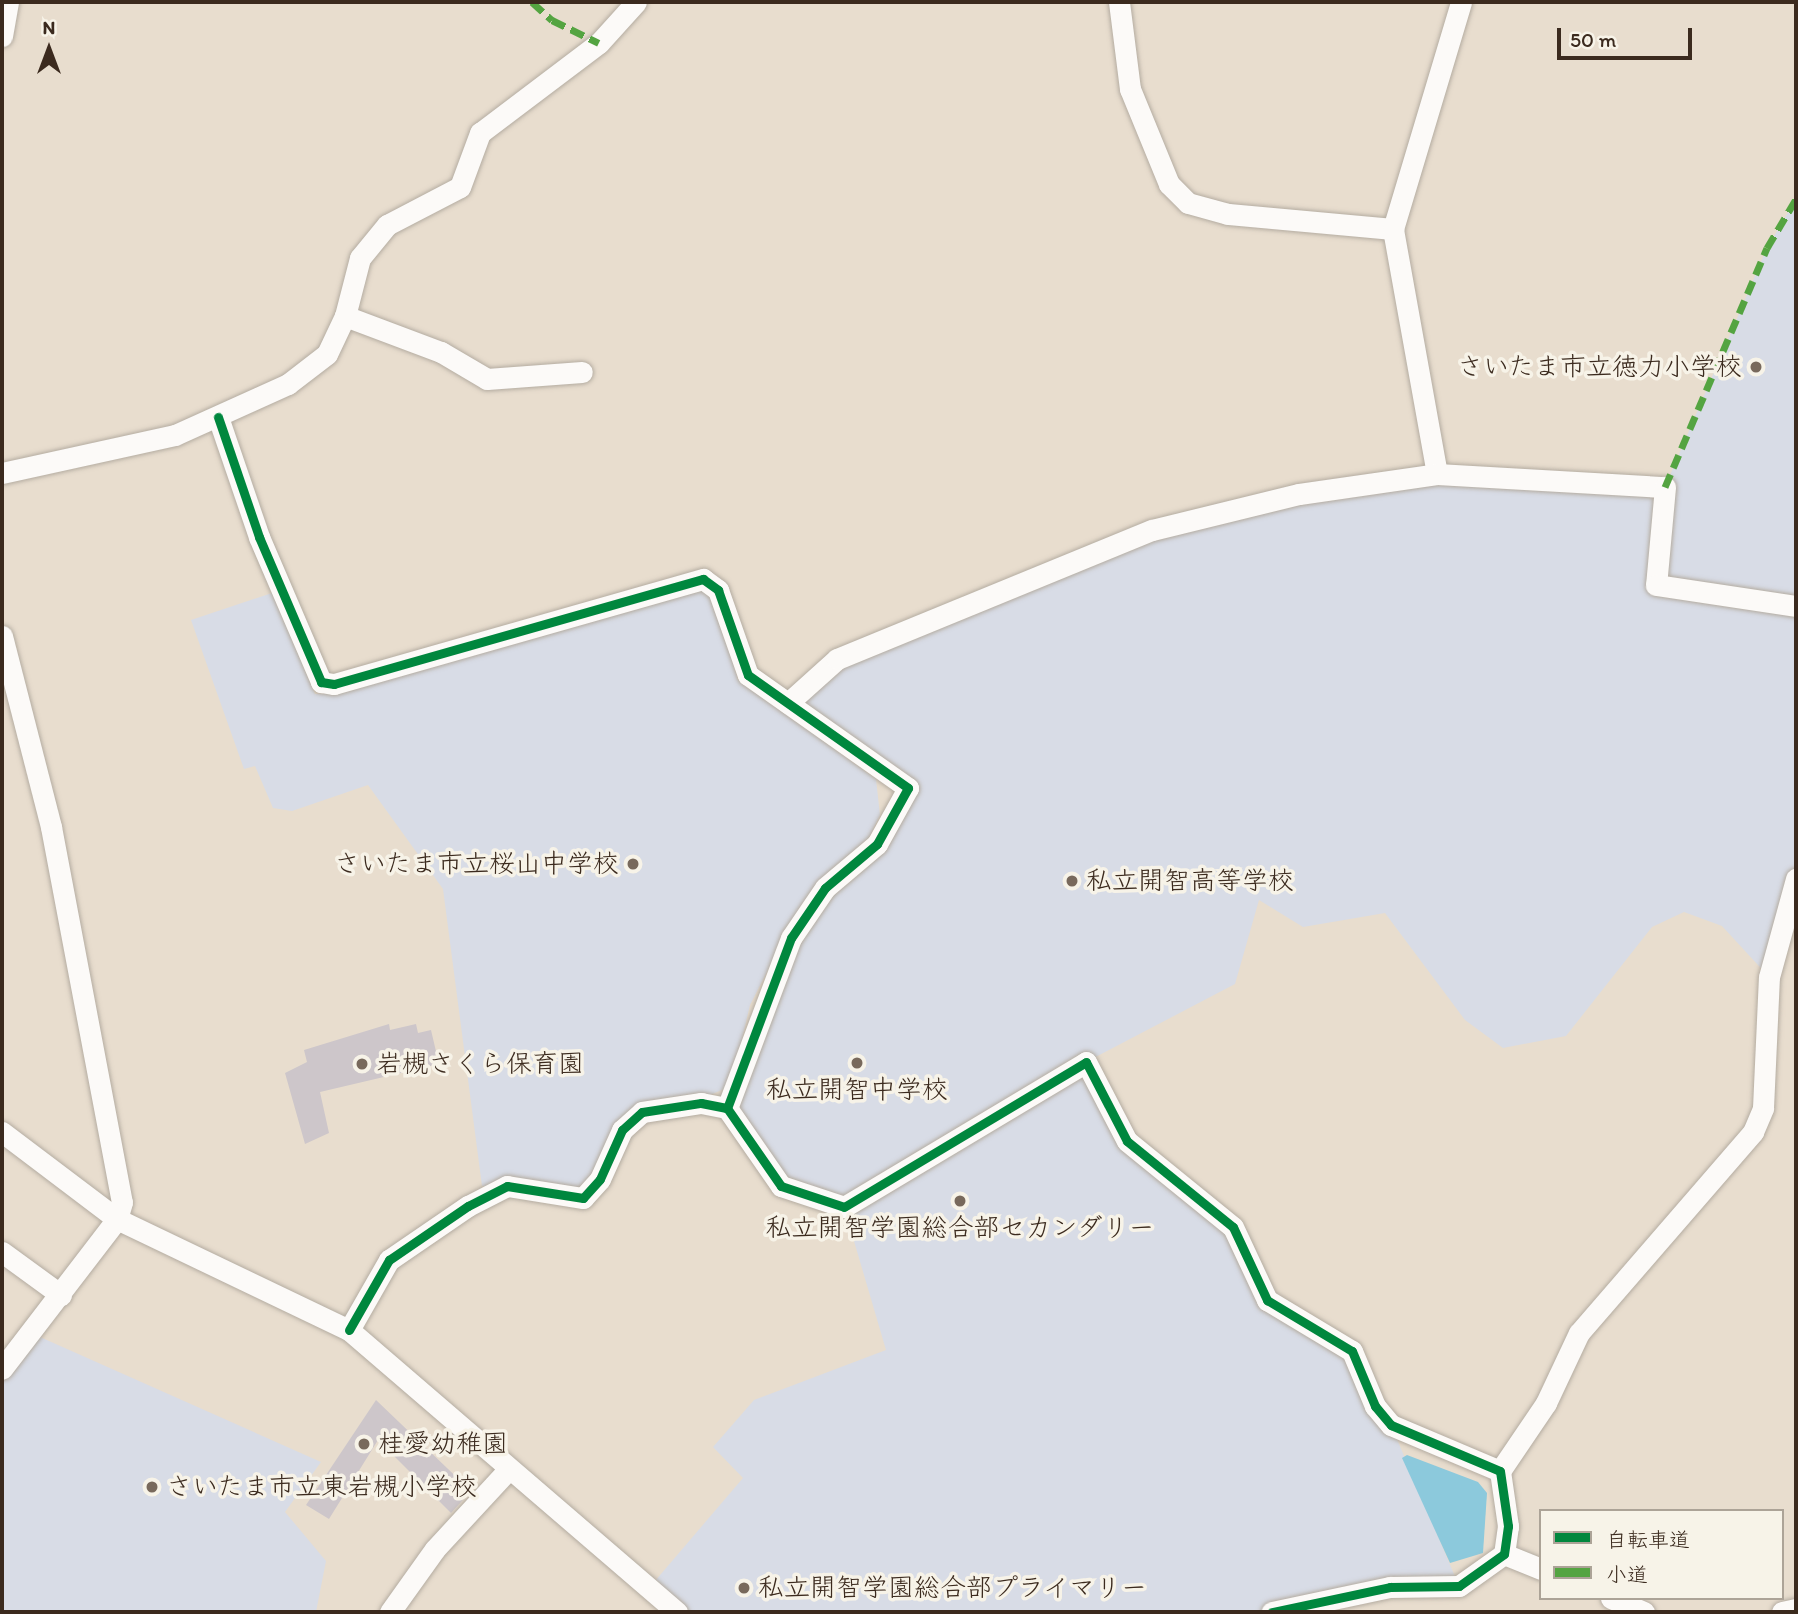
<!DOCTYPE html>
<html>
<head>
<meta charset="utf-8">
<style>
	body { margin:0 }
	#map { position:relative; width:1798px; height:1614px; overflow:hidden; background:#e8ddce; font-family:Itim,"Klee One",sans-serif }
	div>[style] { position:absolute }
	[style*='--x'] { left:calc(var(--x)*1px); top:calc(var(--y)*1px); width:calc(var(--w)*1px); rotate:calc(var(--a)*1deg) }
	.built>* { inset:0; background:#d8dce6 }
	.water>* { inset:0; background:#8cc9dc }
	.building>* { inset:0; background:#cdc6ca }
	.roads { filter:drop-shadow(0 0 2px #b4aca1) drop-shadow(0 0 2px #b4aca1) }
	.minor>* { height:21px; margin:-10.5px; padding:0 10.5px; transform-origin:10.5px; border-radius:10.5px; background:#fcfaf8 }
	.quiet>* { height:7px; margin-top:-3.5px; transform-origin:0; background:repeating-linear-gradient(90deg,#54a441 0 14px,transparent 0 21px) }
	.cycleway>* { height:9px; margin:-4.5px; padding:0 4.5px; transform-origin:4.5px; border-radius:4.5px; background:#00873e }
	.dots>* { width:19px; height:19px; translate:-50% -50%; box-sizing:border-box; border:4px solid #f7f3e8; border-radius:50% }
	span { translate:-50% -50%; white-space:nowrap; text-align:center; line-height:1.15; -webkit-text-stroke:7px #f7f3e8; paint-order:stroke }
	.poi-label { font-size:26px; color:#3b2a1e }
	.right { translate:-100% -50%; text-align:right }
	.left { translate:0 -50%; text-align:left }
	.frame { position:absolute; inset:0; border:4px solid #3b2a1e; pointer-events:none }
	.legend { position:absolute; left:1539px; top:1509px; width:245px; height:91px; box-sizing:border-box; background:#f7f3e8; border:2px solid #aca397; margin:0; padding:9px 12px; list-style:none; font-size:21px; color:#3b2a1e }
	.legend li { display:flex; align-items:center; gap:14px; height:35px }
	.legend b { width:35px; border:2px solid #aca397 }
	.north { position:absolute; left:14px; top:14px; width:70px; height:70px; -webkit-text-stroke:5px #f7f3e8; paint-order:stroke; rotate:0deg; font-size:19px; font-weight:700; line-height:28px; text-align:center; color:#3b2a1e }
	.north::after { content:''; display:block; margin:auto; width:24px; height:32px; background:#3b2a1e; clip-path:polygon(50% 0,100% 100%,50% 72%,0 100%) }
	.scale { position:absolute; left:1557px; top:28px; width:135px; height:32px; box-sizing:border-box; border:4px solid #3b2a1e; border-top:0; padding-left:9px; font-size:21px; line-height:24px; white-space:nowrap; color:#3b2a1e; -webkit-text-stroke:5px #f7f3e8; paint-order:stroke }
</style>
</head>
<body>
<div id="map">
	<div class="built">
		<i style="clip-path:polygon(1796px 199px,1796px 879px,1769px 977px,1722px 926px,1684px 912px,1652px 927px,1566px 1036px,1503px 1048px,1465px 1020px,1385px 913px,1303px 927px,1259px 900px,1235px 984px,1086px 1062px,1127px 1141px,1233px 1227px,1277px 1307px,1339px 1338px,1391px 1425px,1459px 1586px,1272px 1612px,677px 1612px,649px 1588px,743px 1478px,713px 1447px,754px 1400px,886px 1350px,844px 1207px,781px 1186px,727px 1108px,791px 938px,877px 844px,907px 788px,788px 703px,837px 659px,1152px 530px,1437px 474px,1665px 487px,1767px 248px)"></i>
		<i style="clip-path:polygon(702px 583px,713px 590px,738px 680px,876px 779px,880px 815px,869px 838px,784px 939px,750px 1005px,731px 1086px,701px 1099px,630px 1112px,588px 1188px,482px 1186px,443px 889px,368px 785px,292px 811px,273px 808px,255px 766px,244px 769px,191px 620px,272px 593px,315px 694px,337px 693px)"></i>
		<i style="clip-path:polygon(31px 1333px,321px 1462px,285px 1512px,326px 1561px,316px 1612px,2px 1612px,2px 1368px)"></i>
	</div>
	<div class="water">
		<i style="clip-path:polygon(1407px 1455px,1478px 1482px,1487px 1493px,1483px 1553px,1450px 1563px,1402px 1458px)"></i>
	</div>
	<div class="building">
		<i style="clip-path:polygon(389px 1024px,390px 1030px,416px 1024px,418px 1033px,431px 1030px,439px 1064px,320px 1092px,329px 1133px,305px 1144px,285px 1073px,307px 1062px,304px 1050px)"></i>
		<i style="clip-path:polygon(376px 1400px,471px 1491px,451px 1513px,378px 1440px,329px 1519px,306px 1505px)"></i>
	</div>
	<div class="roads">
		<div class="minor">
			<i style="--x:1119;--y:2;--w:88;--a:82.8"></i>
			<i style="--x:1130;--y:89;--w:103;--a:67.7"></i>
			<i style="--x:1169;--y:184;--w:27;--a:45"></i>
			<i style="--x:1188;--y:203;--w:41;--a:15.4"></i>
			<i style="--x:1228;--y:214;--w:166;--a:5.2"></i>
			<i style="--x:2;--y:36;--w:35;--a:-80"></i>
			<i style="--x:345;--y:316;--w:103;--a:20.6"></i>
			<i style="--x:441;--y:352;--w:53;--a:30.4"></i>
			<i style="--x:487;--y:379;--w:95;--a:-4.2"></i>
			<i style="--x:218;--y:417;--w:127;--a:71.1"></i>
			<i style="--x:259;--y:537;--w:158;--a:66.8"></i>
			<i style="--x:321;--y:682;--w:13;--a:9"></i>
			<i style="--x:334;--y:684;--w:384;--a:-15.9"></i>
			<i style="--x:703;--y:579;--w:19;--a:36"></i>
			<i style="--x:718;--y:590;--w:90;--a:70.6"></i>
			<i style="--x:748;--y:675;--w:196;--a:35.2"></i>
			<i style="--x:908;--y:788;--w:64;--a:119"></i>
			<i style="--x:877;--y:844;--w:68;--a:139.8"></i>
			<i style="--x:825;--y:888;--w:60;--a:124.2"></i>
			<i style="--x:791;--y:938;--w:182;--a:110.6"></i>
			<i style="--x:2;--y:473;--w:177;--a:-12.4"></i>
			<i style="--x:175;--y:435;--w:124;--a:-24.3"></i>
			<i style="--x:288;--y:384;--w:49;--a:-37.6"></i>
			<i style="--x:327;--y:354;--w:42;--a:-64.7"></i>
			<i style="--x:345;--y:316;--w:60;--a:-75.5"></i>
			<i style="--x:360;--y:258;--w:43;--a:-50.7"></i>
			<i style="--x:387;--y:225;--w:82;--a:-27.5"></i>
			<i style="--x:460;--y:187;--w:58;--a:-69.7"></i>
			<i style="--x:480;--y:133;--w:149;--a:-37.1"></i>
			<i style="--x:599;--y:43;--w:55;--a:-47.9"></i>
			<i style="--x:1437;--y:474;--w:249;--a:-100.2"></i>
			<i style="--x:1393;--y:229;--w:237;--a:-73.3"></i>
			<i style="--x:2;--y:636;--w:197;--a:75.6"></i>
			<i style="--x:51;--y:827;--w:382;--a:79.3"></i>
			<i style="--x:122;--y:1202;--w:18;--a:106"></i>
			<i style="--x:117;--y:1219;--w:189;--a:127.5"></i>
			<i style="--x:788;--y:703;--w:66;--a:-41.9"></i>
			<i style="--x:837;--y:659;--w:340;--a:-22.3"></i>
			<i style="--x:1152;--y:530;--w:151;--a:-13.8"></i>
			<i style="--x:1299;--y:494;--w:139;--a:-8.2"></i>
			<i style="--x:1437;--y:474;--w:228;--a:3.3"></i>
			<i style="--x:1665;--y:487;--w:98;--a:95.2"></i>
			<i style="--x:1656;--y:585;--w:142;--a:8.5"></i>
			<i style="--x:2;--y:1132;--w:144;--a:37.1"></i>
			<i style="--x:117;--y:1219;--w:257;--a:25.6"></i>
			<i style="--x:349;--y:1330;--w:433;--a:40.7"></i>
			<i style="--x:2;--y:1252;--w:73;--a:36.1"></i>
			<i style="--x:349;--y:1330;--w:81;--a:-60.3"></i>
			<i style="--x:389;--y:1260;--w:96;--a:-34.4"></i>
			<i style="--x:468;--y:1206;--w:44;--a:-27.1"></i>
			<i style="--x:507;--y:1186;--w:77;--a:9"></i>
			<i style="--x:583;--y:1198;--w:25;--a:-48"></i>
			<i style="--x:600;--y:1179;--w:54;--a:-65.8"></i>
			<i style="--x:622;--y:1130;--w:27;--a:-42"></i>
			<i style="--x:642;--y:1112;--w:60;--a:-8.7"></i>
			<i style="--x:701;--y:1103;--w:26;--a:11"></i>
			<i style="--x:727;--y:1108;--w:95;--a:55.3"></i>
			<i style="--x:781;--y:1186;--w:66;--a:18.4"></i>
			<i style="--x:844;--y:1207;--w:282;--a:-30.9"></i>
			<i style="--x:1086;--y:1062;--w:89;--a:62.6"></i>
			<i style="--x:1127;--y:1141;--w:136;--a:39.1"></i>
			<i style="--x:1233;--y:1227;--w:81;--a:65"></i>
			<i style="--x:1267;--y:1300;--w:99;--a:31"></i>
			<i style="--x:1352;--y:1351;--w:60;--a:67.3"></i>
			<i style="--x:1375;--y:1406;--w:25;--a:50"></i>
			<i style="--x:1391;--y:1425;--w:118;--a:22.9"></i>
			<i style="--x:1500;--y:1471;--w:56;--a:81.7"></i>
			<i style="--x:1508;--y:1526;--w:28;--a:98"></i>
			<i style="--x:1504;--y:1554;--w:55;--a:144.6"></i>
			<i style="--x:1459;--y:1586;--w:69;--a:179.2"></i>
			<i style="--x:1390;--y:1587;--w:121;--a:168"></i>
			<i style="--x:1500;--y:1471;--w:82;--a:-55.9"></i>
			<i style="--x:1546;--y:1403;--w:77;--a:-64.8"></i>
			<i style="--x:1579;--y:1333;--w:266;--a:-49.1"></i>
			<i style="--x:1753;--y:1132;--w:26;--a:-67"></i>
			<i style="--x:1763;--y:1108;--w:131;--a:-87.4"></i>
			<i style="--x:1769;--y:977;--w:102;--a:-74.6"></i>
			<i style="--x:1504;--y:1554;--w:40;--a:22"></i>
			<i style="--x:1611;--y:1598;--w:36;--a:23"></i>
			<i style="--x:390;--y:1612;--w:77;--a:-54.5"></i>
			<i style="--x:435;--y:1549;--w:106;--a:-47.3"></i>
			<i style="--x:1782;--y:1612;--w:14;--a:-12"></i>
		</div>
	</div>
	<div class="quiet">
		<i style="--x:532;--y:2;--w:27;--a:42"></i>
		<i style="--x:552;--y:20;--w:52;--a:26.1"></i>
		<i style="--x:1665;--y:487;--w:260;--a:-66.9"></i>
		<i style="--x:1767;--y:248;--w:57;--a:-59.4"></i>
	</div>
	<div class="cycleway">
		<i style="--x:218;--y:417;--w:127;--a:71.1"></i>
		<i style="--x:259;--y:537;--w:158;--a:66.8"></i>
		<i style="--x:321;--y:682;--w:13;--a:9"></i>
		<i style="--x:334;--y:684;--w:384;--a:-15.9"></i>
		<i style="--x:703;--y:579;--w:19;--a:36"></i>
		<i style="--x:718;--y:590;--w:90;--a:70.6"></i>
		<i style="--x:748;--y:675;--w:196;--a:35.2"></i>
		<i style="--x:908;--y:788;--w:64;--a:119"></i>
		<i style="--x:877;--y:844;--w:68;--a:139.8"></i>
		<i style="--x:825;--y:888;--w:60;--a:124.2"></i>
		<i style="--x:791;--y:938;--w:182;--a:110.6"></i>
		<i style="--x:349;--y:1330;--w:81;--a:-60.3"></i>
		<i style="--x:389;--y:1260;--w:96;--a:-34.4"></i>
		<i style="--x:468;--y:1206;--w:44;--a:-27.1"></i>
		<i style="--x:507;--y:1186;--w:77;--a:9"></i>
		<i style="--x:583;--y:1198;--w:25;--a:-48"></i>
		<i style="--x:600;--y:1179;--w:54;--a:-65.8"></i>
		<i style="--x:622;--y:1130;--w:27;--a:-42"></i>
		<i style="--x:642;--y:1112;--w:60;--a:-8.7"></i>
		<i style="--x:701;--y:1103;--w:26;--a:11"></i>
		<i style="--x:727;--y:1108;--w:95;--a:55.3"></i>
		<i style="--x:781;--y:1186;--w:66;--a:18.4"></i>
		<i style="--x:844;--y:1207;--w:282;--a:-30.9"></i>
		<i style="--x:1086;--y:1062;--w:89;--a:62.6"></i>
		<i style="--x:1127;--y:1141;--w:136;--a:39.1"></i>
		<i style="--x:1233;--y:1227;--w:81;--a:65"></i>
		<i style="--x:1267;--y:1300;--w:99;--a:31"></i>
		<i style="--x:1352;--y:1351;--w:60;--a:67.3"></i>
		<i style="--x:1375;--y:1406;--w:25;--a:50"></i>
		<i style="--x:1391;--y:1425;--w:118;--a:22.9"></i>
		<i style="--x:1500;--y:1471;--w:56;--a:81.7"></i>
		<i style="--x:1508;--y:1526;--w:28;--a:98"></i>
		<i style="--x:1504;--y:1554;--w:55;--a:144.6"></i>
		<i style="--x:1459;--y:1586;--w:69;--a:179.2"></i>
		<i style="--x:1390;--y:1587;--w:121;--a:168"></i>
	</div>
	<div class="dots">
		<i style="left:1756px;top:367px;background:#78695c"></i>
		<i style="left:633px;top:864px;background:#78695c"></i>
		<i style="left:1072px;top:881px;background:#78695c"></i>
		<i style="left:857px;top:1063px;background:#78695c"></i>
		<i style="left:362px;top:1064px;background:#78695c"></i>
		<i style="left:960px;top:1201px;background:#78695c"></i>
		<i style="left:364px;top:1444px;background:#78695c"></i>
		<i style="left:152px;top:1487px;background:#78695c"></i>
		<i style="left:744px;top:1588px;background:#78695c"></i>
	</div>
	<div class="poi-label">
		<span class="right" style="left:1742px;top:367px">さいたま市立徳力小学校</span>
		<span class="right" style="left:619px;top:864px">さいたま市立桜山中学校</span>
		<span class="left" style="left:1086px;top:881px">私立開智高等学校</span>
		<span class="left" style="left:376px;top:1064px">岩槻さくら保育園</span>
		<span style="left:857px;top:1090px">私立開智中学校</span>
		<span style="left:960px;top:1228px">私立開智学園総合部セカンダリー</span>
		<span class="left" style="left:378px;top:1444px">桂愛幼稚園</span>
		<span class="left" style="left:166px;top:1487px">さいたま市立東岩槻小学校</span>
		<span class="left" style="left:758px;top:1588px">私立開智学園総合部プライマリー</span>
	</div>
	<div class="frame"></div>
	<ul class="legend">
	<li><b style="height:9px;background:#00873e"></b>自転車道</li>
	<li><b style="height:9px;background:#54a441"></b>小道</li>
	</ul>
	<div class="north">N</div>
	<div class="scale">50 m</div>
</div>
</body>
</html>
